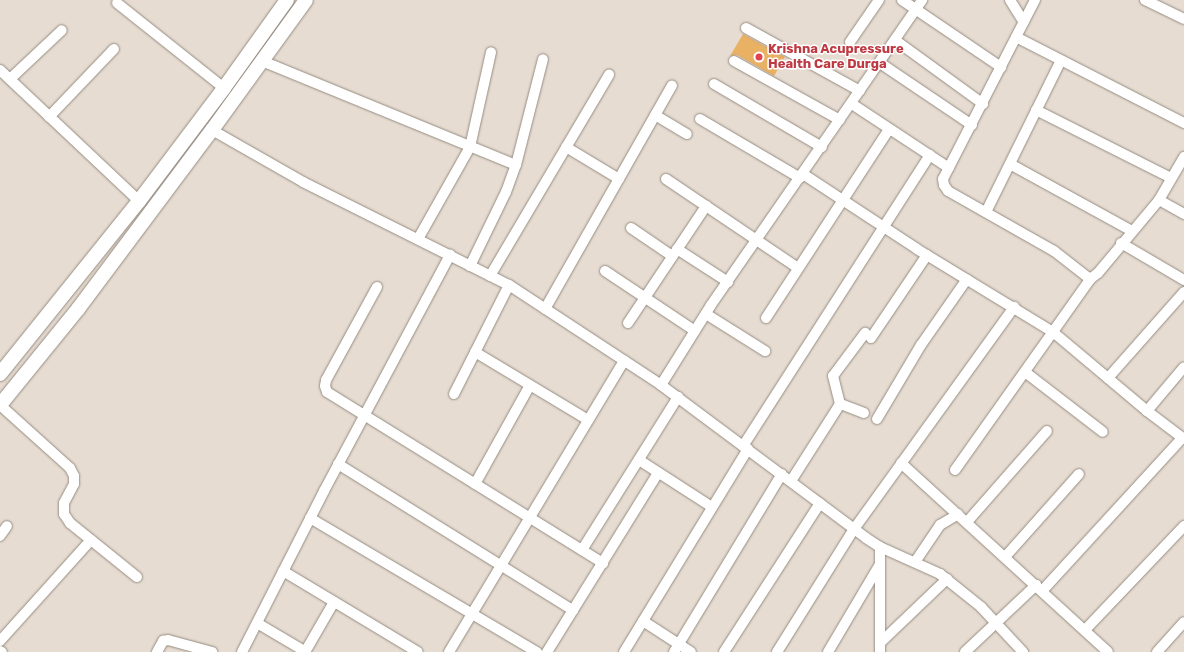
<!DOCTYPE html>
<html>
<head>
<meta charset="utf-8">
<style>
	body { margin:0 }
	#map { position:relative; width:1184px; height:652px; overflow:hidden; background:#e7dcd1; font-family:Rubik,sans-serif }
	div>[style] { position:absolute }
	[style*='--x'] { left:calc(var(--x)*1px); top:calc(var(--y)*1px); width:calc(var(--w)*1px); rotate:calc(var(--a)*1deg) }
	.building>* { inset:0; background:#e9b164 }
	.roads { filter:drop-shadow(0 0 1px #958c81) drop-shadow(0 0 1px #958c81) }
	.minor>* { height:10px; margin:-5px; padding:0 5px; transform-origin:5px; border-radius:5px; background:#fff }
	.secondary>* { height:14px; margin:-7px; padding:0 7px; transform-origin:7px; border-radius:7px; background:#fff }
	.dots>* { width:11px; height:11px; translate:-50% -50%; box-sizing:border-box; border:2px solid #fff; border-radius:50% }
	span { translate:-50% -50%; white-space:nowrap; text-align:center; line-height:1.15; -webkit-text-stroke:3px #fff; paint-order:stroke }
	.health-label { font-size:13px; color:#be3a42; font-weight:700 }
	.left { translate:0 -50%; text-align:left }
</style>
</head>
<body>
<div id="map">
	<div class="building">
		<i style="clip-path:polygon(743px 34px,785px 57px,774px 76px,737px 55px,730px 56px)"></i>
	</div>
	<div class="roads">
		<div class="minor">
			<i style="--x:902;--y:0;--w:120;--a:34.1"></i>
			<i style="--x:1010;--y:0;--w:26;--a:58"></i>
			<i style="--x:1035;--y:0;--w:201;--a:117.2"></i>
			<i style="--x:943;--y:179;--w:6;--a:81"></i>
			<i style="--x:944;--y:185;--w:7;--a:56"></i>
			<i style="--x:948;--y:191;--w:122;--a:29.5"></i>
			<i style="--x:1054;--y:251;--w:46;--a:37.9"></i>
			<i style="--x:1145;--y:0;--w:43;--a:26"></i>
			<i style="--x:117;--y:3;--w:137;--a:38.5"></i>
			<i style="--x:746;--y:28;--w:130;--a:28.9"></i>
			<i style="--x:1016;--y:37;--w:189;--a:27.1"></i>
			<i style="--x:895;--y:40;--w:109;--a:36"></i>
			<i style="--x:850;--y:42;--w:51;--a:-55.4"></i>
			<i style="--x:262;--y:61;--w:274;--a:22.3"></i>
			<i style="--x:734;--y:61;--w:121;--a:29.1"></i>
			<i style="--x:880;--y:63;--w:111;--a:34"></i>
			<i style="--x:0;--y:70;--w:191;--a:43.3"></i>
			<i style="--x:10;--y:79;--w:71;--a:-43.3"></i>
			<i style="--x:714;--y:84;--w:125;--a:30.3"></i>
			<i style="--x:852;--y:104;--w:116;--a:33.4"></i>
			<i style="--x:1036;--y:110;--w:151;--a:26.7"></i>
			<i style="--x:655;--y:115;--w:37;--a:31"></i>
			<i style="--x:49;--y:117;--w:94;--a:-46.3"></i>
			<i style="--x:700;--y:119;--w:116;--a:30.5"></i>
			<i style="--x:212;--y:130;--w:105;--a:29.7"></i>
			<i style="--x:303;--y:182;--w:230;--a:26.6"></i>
			<i style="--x:509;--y:285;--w:182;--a:33.3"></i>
			<i style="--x:661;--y:385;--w:256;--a:36.7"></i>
			<i style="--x:866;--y:538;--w:17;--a:33"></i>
			<i style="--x:880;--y:547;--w:66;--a:24.2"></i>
			<i style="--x:940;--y:574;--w:53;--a:38.8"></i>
			<i style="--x:981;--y:607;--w:62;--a:47"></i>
			<i style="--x:566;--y:147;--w:62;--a:31.1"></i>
			<i style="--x:1010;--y:164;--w:139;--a:28.8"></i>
			<i style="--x:803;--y:174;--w:136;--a:33.3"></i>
			<i style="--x:917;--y:249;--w:159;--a:31.4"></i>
			<i style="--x:1053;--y:332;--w:123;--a:40"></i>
			<i style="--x:1147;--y:411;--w:46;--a:37.1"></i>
			<i style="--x:666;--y:179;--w:159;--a:34"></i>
			<i style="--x:1159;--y:200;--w:29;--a:29"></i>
			<i style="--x:986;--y:212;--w:169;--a:-63.7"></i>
			<i style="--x:631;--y:228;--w:50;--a:34.3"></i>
			<i style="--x:418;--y:239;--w:106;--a:-60.5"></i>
			<i style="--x:470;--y:147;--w:97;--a:-77.5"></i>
			<i style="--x:1121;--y:243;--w:73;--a:30.4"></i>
			<i style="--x:677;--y:249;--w:61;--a:32.9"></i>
			<i style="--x:470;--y:266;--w:82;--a:-64.1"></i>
			<i style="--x:506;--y:192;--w:29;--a:-70"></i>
			<i style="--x:516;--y:165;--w:109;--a:-75.7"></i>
			<i style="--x:605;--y:271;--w:108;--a:33.7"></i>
			<i style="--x:490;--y:276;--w:234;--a:-59.4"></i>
			<i style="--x:377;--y:287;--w:106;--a:118.7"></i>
			<i style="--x:326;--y:380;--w:6;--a:99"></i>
			<i style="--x:325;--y:386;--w:6;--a:72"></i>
			<i style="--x:327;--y:392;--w:325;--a:31.8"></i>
			<i style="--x:545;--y:309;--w:257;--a:-60.4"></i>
			<i style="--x:706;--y:314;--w:70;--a:32.1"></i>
			<i style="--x:766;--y:318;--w:225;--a:-56.9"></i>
			<i style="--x:628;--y:323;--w:141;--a:-56.3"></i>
			<i style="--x:871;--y:338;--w:100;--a:-56"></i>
			<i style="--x:475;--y:352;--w:132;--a:31"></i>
			<i style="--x:1025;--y:372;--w:98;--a:37.6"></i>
			<i style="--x:1108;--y:378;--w:115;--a:-48.5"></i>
			<i style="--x:661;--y:385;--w:94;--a:-58"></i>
			<i style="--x:711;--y:305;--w:371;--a:-55.3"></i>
			<i style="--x:454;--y:394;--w:122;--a:-63.2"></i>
			<i style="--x:0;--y:405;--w:94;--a:42"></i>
			<i style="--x:70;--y:468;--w:9;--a:63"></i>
			<i style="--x:74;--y:476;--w:8;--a:90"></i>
			<i style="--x:74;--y:484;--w:21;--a:118"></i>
			<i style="--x:64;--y:503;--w:11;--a:90"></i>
			<i style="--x:64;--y:514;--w:11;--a:56"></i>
			<i style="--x:70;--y:523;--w:86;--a:38.9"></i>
			<i style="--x:1147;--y:411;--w:57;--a:-49.9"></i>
			<i style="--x:864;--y:413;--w:26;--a:-159"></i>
			<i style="--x:840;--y:404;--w:29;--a:-104"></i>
			<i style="--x:833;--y:376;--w:54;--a:-53.3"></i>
			<i style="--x:877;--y:419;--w:86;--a:-59.3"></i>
			<i style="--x:921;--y:345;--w:80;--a:-55.1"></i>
			<i style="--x:743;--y:446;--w:346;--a:-57.3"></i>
			<i style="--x:639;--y:460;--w:87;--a:32.8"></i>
			<i style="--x:901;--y:463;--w:280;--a:42.4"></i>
			<i style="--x:338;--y:464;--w:277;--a:31.9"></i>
			<i style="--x:955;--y:470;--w:234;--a:-54.7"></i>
			<i style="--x:1090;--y:279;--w:10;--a:-37"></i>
			<i style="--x:1098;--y:273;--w:95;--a:-50.1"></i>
			<i style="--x:1159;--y:200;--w:50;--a:-59.8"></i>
			<i style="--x:791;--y:481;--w:91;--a:-57.5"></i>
			<i style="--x:475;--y:484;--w:113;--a:-60.9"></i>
			<i style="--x:310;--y:518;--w:264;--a:30.6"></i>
			<i style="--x:967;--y:522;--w:121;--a:-48.7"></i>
			<i style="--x:0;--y:536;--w:12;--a:-55"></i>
			<i style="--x:880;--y:547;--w:105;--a:90"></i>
			<i style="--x:582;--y:550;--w:181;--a:-57.9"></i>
			<i style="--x:1005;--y:557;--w:111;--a:-48.3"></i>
			<i style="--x:915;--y:562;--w:45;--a:-56"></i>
			<i style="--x:940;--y:525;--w:21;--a:-31"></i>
			<i style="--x:283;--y:571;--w:157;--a:31"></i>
			<i style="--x:1042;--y:591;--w:207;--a:-47.5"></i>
			<i style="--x:643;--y:621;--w:57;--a:32.9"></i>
			<i style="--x:257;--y:623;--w:57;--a:30.6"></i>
			<i style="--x:1085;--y:630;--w:144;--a:-46.4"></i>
			<i style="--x:0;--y:641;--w:136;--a:-48"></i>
			<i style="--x:880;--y:643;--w:93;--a:-43.7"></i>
			<i style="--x:0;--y:651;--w:2;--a:27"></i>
			<i style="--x:157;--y:652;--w:13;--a:-61"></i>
			<i style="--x:163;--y:641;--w:5;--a:-11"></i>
			<i style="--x:168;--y:640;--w:46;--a:15.3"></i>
			<i style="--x:242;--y:652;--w:181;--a:-63"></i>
			<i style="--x:324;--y:491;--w:268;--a:-61.9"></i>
			<i style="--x:305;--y:652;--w:58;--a:-59.9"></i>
			<i style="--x:449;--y:652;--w:340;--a:-59"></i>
			<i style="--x:547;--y:652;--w:211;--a:-58.2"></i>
			<i style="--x:624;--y:652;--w:238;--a:-58.6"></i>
			<i style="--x:674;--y:652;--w:208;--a:-58.8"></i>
			<i style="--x:724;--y:652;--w:177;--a:-57.2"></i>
			<i style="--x:777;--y:652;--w:145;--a:-58"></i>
			<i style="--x:854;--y:529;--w:274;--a:-54.2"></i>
			<i style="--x:828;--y:652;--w:102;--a:-59.4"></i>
			<i style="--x:965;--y:652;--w:98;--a:-43.3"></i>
			<i style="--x:1157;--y:652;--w:40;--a:-48"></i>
		</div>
		<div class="secondary">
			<i style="--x:0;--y:374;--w:222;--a:-51.2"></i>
			<i style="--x:139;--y:201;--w:141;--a:-53"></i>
			<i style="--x:224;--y:88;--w:108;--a:-54.4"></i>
			<i style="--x:0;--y:405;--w:124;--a:-50.9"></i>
			<i style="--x:78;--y:309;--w:224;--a:-53.2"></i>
			<i style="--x:212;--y:130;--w:160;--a:-54.1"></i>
		</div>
	</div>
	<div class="dots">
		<i style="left:759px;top:57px;background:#e0444e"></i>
	</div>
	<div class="health-label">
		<span class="left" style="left:768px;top:57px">Krishna Acupressure<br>Health Care Durga</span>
	</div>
</div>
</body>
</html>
